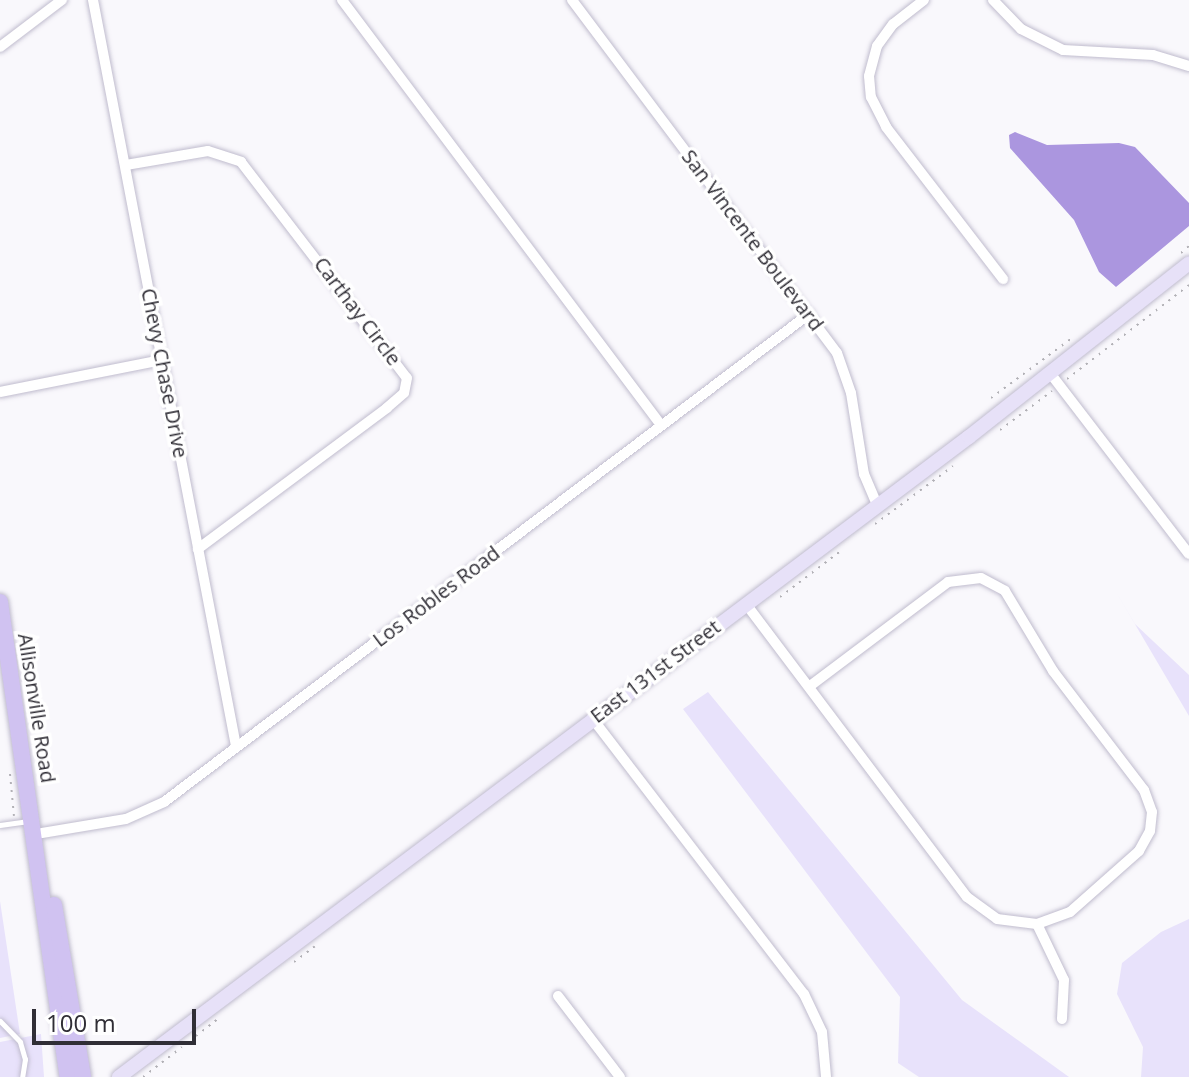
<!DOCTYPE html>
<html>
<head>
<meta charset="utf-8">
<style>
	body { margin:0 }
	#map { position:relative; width:1189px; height:1077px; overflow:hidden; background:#f9f8fc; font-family:"Open Sans",sans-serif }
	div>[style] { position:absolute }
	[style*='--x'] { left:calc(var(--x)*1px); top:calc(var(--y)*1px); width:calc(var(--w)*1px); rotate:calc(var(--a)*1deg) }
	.green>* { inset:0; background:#e8e2fb }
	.water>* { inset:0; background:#ab96df }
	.path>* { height:2px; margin-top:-1px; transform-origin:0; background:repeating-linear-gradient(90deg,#b2b1b6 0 2px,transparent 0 8px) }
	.roads { filter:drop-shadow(0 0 2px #c0bcce) drop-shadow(0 0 2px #c0bcce) }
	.lane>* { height:5px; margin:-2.5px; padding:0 2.5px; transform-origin:2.5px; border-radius:2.5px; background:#fff }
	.street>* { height:10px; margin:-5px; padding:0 5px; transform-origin:5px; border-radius:5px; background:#fff }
	.secondary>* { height:14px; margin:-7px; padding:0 7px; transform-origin:7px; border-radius:7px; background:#e7e1f8 }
	.primary>* { height:16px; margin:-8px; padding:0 8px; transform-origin:8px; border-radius:8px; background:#d0c2f1 }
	span { translate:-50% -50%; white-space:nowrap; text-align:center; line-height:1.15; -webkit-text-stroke:7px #fff; paint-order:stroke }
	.street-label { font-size:20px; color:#302e36 }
	.scale { position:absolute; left:32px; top:1009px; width:164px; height:36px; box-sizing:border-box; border:4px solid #302e36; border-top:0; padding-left:10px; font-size:24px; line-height:28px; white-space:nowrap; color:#302e36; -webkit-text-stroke:6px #fff; paint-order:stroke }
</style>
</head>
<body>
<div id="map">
	<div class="green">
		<i style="clip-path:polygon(1109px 580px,1135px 624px,1189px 675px,1189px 716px)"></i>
		<i style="clip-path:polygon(708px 692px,962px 1000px,1069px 1077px,919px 1077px,898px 1063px,900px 997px,683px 709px)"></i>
		<i style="clip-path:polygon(0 901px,20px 1034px,0 1038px)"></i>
		<i style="clip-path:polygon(1189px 919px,1189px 1077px,1141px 1077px,1143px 1047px,1117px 994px,1122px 963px,1161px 932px)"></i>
		<i style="clip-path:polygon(41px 1034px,44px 1077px,0 1077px,0 1042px)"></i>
	</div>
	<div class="water">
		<i style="clip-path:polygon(1015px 132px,1047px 145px,1119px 143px,1135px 147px,1189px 203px,1189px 226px,1116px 287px,1099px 272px,1074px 220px,1010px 148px,1009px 135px)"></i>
	</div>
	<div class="path">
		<i style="--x:1181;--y:253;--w:11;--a:-41"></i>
		<i style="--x:1067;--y:379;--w:154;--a:-37.6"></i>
		<i style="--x:991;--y:398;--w:101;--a:-36.5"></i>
		<i style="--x:1000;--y:430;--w:65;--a:-36.9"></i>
		<i style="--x:875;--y:524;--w:97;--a:-36.6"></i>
		<i style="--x:780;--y:597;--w:78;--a:-37.2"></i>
		<i style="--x:10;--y:774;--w:42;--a:84.6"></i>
		<i style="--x:294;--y:962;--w:26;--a:-37"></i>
		<i style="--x:196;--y:1036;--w:29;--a:-38"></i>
		<i style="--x:143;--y:1077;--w:49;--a:-37.6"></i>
	</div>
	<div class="roads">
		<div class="lane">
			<i style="--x:0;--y:825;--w:27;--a:-8"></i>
			<i style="--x:0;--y:1021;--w:29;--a:46"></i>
			<i style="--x:20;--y:1042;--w:18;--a:74"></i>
			<i style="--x:25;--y:1059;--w:18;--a:99"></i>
		</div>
		<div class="street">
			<i style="--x:93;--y:0;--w:760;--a:79.15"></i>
			<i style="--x:342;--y:0;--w:531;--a:53.11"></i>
			<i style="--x:572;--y:0;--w:441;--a:53.1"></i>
			<i style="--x:837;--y:353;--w:42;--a:70.7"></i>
			<i style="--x:851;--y:393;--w:82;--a:80.9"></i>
			<i style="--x:864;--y:474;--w:34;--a:67"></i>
			<i style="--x:924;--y:0;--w:39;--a:142"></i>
			<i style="--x:893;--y:24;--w:27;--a:126"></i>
			<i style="--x:877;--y:46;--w:31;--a:105"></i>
			<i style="--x:869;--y:76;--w:21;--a:85"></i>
			<i style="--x:871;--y:97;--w:34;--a:63"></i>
			<i style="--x:886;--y:127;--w:192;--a:52.4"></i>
			<i style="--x:993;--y:0;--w:40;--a:46"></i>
			<i style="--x:1021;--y:29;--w:47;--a:26.6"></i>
			<i style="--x:1063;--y:50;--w:90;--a:3.2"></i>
			<i style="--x:1153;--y:55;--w:38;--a:17"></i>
			<i style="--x:0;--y:47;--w:78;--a:-37.2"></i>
			<i style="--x:126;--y:165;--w:83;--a:-9.7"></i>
			<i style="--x:208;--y:151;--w:35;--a:18"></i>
			<i style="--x:241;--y:162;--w:272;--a:52.5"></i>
			<i style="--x:407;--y:378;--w:15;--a:101"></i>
			<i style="--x:404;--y:393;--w:23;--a:139"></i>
			<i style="--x:387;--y:408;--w:236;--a:143.3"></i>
			<i style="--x:1050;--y:373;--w:228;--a:52.5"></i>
			<i style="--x:0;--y:392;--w:165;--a:-11.2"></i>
			<i style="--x:746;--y:604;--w:367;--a:53"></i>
			<i style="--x:967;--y:897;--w:37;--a:36"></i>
			<i style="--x:997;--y:919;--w:40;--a:7.1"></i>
			<i style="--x:1037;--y:924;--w:62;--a:64.3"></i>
			<i style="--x:1064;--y:980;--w:39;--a:93"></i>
			<i style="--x:810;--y:686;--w:173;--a:-37"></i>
			<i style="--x:948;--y:582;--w:33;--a:-7"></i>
			<i style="--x:981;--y:578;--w:27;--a:28"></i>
			<i style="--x:1005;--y:591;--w:93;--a:59"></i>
			<i style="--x:1053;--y:671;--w:150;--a:52.6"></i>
			<i style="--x:1144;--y:790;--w:23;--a:70"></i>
			<i style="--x:1152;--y:812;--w:19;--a:96"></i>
			<i style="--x:1150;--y:831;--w:23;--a:119"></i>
			<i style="--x:1139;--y:851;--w:92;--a:138.5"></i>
			<i style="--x:1070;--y:912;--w:35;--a:160"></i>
			<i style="--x:592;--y:718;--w:348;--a:52.5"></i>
			<i style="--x:804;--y:994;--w:42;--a:64.7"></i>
			<i style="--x:822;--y:1032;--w:45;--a:84.9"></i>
			<i style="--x:42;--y:833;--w:85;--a:-9.5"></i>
			<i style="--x:126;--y:819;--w:42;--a:-24.1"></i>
			<i style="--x:164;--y:802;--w:809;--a:-37.11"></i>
			<i style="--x:558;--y:996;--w:102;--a:52.6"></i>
		</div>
		<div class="secondary">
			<i style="--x:119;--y:1077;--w:1064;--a:-36.98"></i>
			<i style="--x:969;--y:437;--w:280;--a:-38.3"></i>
		</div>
		<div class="primary">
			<i style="--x:0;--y:602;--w:480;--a:81.9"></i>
			<i style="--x:54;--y:905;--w:174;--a:80.4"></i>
		</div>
	</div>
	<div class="street-label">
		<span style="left:753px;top:240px;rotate:53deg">San Vincente Boulevard</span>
		<span style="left:358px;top:311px;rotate:53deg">Carthay Circle</span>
		<span style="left:165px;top:373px;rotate:79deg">Chevy Chase Drive</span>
		<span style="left:436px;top:596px;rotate:-37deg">Los Robles Road</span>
		<span style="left:655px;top:671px;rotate:-37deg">East 131st Street</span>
		<span style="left:37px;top:708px;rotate:81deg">Allisonville Road</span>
	</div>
	<div class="scale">100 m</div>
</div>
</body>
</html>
